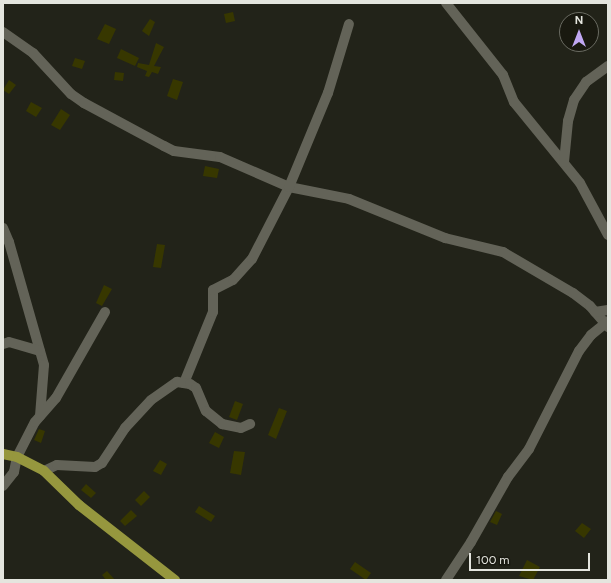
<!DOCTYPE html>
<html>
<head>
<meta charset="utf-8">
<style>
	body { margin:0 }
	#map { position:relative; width:611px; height:583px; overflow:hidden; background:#222319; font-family:Figtree,sans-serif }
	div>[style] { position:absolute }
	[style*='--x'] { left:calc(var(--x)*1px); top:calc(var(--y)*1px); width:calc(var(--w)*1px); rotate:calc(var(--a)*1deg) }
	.building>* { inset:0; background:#373700 }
	.minor>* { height:10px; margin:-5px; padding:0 5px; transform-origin:5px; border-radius:5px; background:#636358 }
	.major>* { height:10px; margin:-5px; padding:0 5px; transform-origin:5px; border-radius:5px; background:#96973e }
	span { translate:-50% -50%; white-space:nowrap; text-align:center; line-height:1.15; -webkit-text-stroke:3.5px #191910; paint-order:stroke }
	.frame { position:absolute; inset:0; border:4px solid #e4e5de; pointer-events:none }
	.north { position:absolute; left:559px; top:12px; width:40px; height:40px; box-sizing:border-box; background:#191910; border:1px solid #6a6b62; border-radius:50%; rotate:0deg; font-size:11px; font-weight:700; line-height:16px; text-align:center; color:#e4e5de }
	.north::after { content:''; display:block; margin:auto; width:14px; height:18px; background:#c1a8f3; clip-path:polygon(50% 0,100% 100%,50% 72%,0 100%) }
	.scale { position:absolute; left:469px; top:553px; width:121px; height:18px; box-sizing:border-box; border:2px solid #e4e5de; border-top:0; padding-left:5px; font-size:12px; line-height:14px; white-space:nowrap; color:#e4e5de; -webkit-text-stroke:3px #191910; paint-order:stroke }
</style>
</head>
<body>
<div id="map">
	<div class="building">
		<i style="clip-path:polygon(233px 12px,235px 21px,226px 23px,224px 14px)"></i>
		<i style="clip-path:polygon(150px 19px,155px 22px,149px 36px,142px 31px)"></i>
		<i style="clip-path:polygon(105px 24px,116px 29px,109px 44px,97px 39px)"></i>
		<i style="clip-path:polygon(156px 43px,164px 47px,154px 66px,161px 67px,158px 74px,152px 72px,149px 77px,145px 76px,147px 71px,137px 67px,138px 63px,149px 65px)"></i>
		<i style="clip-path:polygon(121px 49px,139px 58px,135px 66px,117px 58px)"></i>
		<i style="clip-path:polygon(75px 58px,85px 61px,82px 69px,72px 66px)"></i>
		<i style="clip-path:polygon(115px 72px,124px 73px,123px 81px,114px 80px)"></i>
		<i style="clip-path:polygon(173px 79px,183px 82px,177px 100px,167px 96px)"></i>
		<i style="clip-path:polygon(9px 80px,16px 85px,9px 94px,3px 90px)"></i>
		<i style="clip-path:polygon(31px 102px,42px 108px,36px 117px,26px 111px)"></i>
		<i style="clip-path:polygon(61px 109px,70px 115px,60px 130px,51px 125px)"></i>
		<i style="clip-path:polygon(205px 166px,219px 169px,217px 178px,203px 176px)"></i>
		<i style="clip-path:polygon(157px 244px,165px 245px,161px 268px,153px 267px)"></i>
		<i style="clip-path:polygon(104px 285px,112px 289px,102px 306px,96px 303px)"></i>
		<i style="clip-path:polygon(235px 401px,243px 404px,237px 420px,229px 417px)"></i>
		<i style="clip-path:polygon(279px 408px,287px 411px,276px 439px,268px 435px)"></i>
		<i style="clip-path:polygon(39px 429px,45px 431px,41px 443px,34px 440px)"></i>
		<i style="clip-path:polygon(215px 432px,224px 437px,219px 448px,209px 443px)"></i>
		<i style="clip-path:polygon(234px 451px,245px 452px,241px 475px,230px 473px)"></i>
		<i style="clip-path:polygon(160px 460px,167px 464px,161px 475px,153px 471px)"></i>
		<i style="clip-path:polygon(86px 484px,96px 493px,91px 498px,81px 490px)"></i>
		<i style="clip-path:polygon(144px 491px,150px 497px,141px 506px,135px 500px)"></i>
		<i style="clip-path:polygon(199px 506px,215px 516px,211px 522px,195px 512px)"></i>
		<i style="clip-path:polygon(131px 510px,137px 516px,125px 526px,120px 521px)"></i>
		<i style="clip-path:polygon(496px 511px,502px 514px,497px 525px,490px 522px)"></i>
		<i style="clip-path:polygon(582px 523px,591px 529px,584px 538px,575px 531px)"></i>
		<i style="clip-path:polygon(527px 560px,540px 567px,533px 580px,519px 576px)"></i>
		<i style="clip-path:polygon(355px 562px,371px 573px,366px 580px,350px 569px)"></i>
		<i style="clip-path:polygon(107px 571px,115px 580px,106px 580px,102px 575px)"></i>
	</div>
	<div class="minor">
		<i style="--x:446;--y:3;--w:92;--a:51.6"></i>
		<i style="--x:503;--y:75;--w:29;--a:68"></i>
		<i style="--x:514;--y:102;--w:104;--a:50.8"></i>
		<i style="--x:580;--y:183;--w:59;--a:61.7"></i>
		<i style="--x:3;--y:32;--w:37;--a:35"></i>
		<i style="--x:33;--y:53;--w:56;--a:47.2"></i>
		<i style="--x:71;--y:94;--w:16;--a:35"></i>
		<i style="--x:84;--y:103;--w:91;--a:28.3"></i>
		<i style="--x:164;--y:146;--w:11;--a:27"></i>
		<i style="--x:174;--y:151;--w:46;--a:7.4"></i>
		<i style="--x:220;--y:157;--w:75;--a:23.5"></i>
		<i style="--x:289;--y:187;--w:61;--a:11.3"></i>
		<i style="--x:349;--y:199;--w:104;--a:22.1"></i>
		<i style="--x:445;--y:238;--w:60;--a:13.6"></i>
		<i style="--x:503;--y:252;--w:81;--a:30.4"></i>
		<i style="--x:573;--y:293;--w:21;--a:37"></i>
		<i style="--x:590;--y:306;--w:28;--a:49"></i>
		<i style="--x:564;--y:162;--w:41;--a:-84.4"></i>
		<i style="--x:568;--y:121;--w:22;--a:-74"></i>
		<i style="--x:574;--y:100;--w:22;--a:-56"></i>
		<i style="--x:586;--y:82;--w:27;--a:-36"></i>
		<i style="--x:3;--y:228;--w:15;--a:67"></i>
		<i style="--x:9;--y:242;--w:128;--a:74.1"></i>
		<i style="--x:44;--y:365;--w:51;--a:94.5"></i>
		<i style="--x:595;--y:312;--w:13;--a:-9"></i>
		<i style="--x:3;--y:344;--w:6;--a:-18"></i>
		<i style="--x:9;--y:342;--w:32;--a:16"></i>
		<i style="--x:184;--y:383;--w:77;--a:-67.8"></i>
		<i style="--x:213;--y:312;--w:22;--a:-90"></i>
		<i style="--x:213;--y:290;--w:22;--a:-27"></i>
		<i style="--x:233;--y:280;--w:28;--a:-48"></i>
		<i style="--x:252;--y:259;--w:81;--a:-62.8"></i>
		<i style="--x:289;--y:187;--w:102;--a:-67.5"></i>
		<i style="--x:328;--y:93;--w:72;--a:-73.1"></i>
		<i style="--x:44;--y:471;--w:14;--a:-25"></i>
		<i style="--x:57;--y:465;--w:38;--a:3"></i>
		<i style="--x:95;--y:467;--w:8;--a:-30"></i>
		<i style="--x:102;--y:463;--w:42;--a:-56.7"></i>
		<i style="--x:125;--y:428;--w:38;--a:-47"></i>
		<i style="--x:151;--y:400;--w:32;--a:-35"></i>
		<i style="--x:177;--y:382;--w:13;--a:9"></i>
		<i style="--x:190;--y:384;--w:7;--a:34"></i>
		<i style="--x:196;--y:388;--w:25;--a:67"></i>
		<i style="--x:206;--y:411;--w:21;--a:39"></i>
		<i style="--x:222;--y:424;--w:19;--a:12"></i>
		<i style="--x:241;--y:428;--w:10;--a:-24"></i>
		<i style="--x:3;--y:486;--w:18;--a:-52"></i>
		<i style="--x:14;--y:472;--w:15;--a:-79"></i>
		<i style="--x:17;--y:457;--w:39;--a:-63"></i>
		<i style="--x:35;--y:422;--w:32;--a:-49"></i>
		<i style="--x:56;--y:398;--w:99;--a:-60.3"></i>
		<i style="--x:446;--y:580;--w:45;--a:-56.7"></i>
		<i style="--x:471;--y:542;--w:75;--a:-60.4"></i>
		<i style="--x:508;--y:477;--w:35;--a:-53"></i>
		<i style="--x:529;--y:449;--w:110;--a:-63"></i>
		<i style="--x:579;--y:351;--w:20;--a:-53"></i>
		<i style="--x:591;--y:335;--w:22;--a:-39"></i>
	</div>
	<div class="major">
		<i style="--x:3;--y:454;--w:14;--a:12"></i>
		<i style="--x:17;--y:457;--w:30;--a:27"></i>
		<i style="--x:44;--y:471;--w:49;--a:44.2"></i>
		<i style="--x:79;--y:505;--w:122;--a:38"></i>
	</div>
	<div class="frame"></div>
	<div class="north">N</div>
	<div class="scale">100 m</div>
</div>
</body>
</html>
